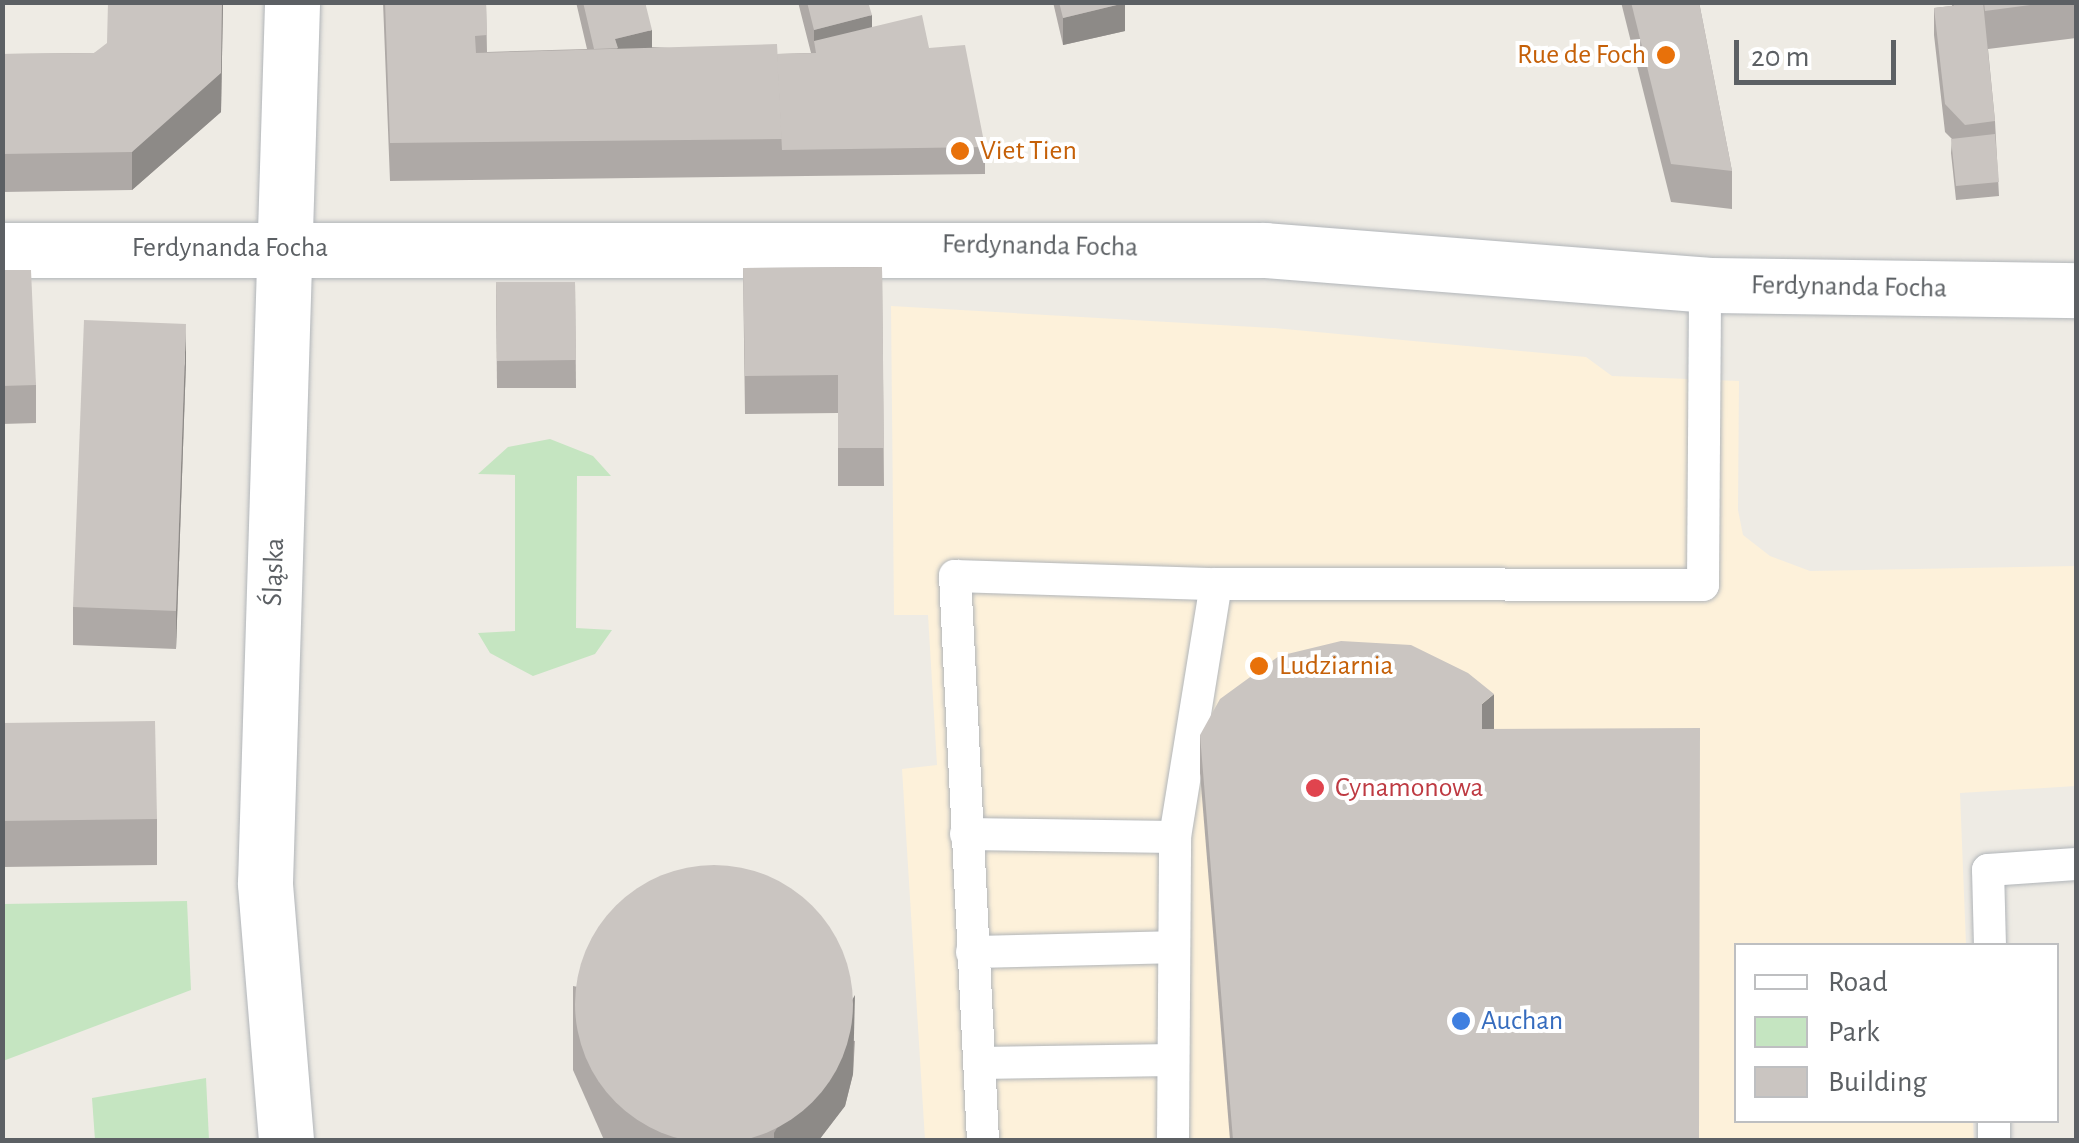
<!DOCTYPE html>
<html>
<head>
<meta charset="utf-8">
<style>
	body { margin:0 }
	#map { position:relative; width:2079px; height:1143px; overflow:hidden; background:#eeebe4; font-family:"Alegreya Sans",sans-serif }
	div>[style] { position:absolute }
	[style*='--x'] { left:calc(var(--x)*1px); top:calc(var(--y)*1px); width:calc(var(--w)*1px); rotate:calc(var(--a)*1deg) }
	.commercial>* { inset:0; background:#fdf1da }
	.green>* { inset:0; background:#c5e5c1 }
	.roads { filter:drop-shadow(0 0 2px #b1b5b9) drop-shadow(0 0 2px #b1b5b9) }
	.lane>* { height:32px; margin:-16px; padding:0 16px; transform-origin:16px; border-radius:16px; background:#fff }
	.street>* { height:55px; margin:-27.5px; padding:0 27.5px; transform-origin:27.5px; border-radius:27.5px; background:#fff }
	.secondary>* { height:55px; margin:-27.5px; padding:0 27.5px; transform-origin:27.5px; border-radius:27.5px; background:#fff }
	.wall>* { inset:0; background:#aea9a6 }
	.shaded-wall>* { inset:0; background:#8d8a87 }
	.building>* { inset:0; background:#cac5c1 }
	.round { border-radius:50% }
	.dots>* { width:28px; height:28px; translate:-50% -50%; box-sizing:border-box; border:5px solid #fff; border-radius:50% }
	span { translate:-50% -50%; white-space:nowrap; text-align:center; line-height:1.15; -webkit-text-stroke:8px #fff; paint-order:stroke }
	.food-label { font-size:28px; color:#c56008 }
	.right { translate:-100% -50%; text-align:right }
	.left { translate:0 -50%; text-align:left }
	.street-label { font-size:28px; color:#5c6064 }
	.health-label { font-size:28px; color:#be3a42 }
	.shop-label { font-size:28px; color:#366cbe }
	.frame { position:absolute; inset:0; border:5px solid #5c6064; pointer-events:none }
	.legend { position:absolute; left:1734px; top:943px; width:325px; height:180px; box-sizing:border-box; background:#fff; border:2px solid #bebfc1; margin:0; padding:12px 18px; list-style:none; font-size:30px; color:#5c6064 }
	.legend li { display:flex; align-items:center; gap:20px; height:50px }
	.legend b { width:50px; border:2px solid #bebfc1 }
	.scale { position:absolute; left:1734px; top:40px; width:162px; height:45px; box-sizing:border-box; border:5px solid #5c6064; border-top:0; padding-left:12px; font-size:30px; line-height:35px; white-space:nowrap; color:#5c6064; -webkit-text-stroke:8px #fff; paint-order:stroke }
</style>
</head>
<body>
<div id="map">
	<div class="commercial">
		<i style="clip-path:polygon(891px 306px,1274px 328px,1586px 357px,1612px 376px,1739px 381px,1738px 510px,1743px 535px,1770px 556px,1810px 571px,2076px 566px,2076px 786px,1960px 793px,1966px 945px,1736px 946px,1736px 1120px,1973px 1121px,1974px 1140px,925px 1140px,902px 769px,937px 765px,928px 615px,894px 615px)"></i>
	</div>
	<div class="green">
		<i style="clip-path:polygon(550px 439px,593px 456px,611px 476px,577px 476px,576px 628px,612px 630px,595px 654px,533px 676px,490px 653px,478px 633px,515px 631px,515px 475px,478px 474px,508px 447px)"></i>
		<i style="clip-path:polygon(187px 901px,191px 990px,3px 1061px,3px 904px)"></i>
		<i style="clip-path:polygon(206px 1078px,209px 1140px,95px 1140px,92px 1098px)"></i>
	</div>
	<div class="roads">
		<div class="lane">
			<i style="--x:966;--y:834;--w:209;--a:0.8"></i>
			<i style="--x:1990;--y:946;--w:76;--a:-91.5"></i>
			<i style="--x:1988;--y:870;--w:88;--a:-3.9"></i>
			<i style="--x:972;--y:952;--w:202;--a:-1.4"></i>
			<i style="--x:979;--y:1063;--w:194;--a:-0.9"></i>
			<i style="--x:1994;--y:1120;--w:20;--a:90"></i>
			<i style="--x:983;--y:1140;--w:565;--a:-92.84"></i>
			<i style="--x:955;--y:576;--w:261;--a:1.8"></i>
			<i style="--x:1173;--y:1140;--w:303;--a:-89.6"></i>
			<i style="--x:1175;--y:837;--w:256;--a:-80.8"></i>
			<i style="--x:1216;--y:584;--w:487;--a:0.1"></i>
			<i style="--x:1703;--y:585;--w:300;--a:-89.6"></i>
		</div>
		<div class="street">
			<i style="--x:2;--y:250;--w:1263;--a:0"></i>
			<i style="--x:1265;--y:250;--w:441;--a:4.5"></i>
			<i style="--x:1705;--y:285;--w:371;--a:0.8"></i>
		</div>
		<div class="secondary">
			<i style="--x:286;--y:1140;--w:258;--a:-94.7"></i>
			<i style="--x:265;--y:883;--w:881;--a:-88.24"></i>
		</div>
	</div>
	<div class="wall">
		<i style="clip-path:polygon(223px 2px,221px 112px,132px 190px,2px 192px,2px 54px,94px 53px)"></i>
		<i style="clip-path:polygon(383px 2px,486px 2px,487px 52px,587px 49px,576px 2px,645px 2px,652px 47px,777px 54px,811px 53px,798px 2px,868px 2px,872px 27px,929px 48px,985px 147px,985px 174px,390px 181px)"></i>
		<i style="clip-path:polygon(1053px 2px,1125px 2px,1125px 31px,1063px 45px)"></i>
		<i style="clip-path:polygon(1621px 2px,1699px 2px,1732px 171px,1732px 209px,1671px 202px)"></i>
		<i style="clip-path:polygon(1952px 2px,2076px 2px,2076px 38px,1988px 49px,1995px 121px,1999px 196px,1956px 200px,1951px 153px,1952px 139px,1945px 132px,1934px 35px,1934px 8px,1952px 6px)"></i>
		<i style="clip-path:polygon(882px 267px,884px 486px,838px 486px,838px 413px,745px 414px,743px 268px)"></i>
		<i style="clip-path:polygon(2px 270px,36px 385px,36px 423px,2px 424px)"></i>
		<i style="clip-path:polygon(496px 282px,575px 282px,576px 388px,497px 388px)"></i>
		<i style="clip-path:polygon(186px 362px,176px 649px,73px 645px,73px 607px)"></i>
		<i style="clip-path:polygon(2px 723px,157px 819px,157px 865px,2px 867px)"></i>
		<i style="clip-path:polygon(1494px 729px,1699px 1140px,1230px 1140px,1200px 773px,1200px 735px)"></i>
		<i style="clip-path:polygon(573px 986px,855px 1041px,853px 1074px,845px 1106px,819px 1140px,604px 1140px,573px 1070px)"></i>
	</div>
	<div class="shaded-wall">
		<i style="clip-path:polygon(223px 2px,221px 112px,132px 190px,132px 152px)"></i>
		<i style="clip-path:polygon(1125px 3px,1125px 31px,1063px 45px,1063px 18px)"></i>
		<i style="clip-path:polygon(872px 15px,872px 53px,814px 41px,814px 30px)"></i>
		<i style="clip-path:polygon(652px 30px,652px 57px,619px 55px,615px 39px)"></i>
		<i style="clip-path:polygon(186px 324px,186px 362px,176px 649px,176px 611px)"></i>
		<i style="clip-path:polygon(1494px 694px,1494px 732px,1482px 742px,1482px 704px)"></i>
		<i style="clip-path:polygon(855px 995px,853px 1074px,845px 1106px,819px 1140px,774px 1140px,774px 1133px)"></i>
	</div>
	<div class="building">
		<i style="clip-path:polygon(108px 2px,222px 2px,221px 73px,132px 152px,2px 154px,2px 54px,94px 53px,107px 43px)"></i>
		<i style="clip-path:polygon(385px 2px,486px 2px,487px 35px,475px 36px,476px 53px,777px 44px,782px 139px,390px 143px)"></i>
		<i style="clip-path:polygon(583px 2px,645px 2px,652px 30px,615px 39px,618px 48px,594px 49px)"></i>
		<i style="clip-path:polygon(807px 2px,868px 2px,872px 15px,814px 30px)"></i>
		<i style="clip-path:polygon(1059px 2px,1125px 2px,1125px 3px,1063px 18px)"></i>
		<i style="clip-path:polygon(1631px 2px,1699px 2px,1732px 171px,1671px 164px)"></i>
		<i style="clip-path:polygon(1954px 2px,1982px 2px,1982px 3px,1954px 6px)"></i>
		<i style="clip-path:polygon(1983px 2px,1995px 121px,1965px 125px,1945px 104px,1934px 8px)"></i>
		<i style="clip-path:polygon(1984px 2px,2054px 2px,1985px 11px)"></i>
		<i style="clip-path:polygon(922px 15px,929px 48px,965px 45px,985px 147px,782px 150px,777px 54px,816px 53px,814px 41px)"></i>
		<i style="clip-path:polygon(1995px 134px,1999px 182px,1956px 186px,1951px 139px)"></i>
		<i style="clip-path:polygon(882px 267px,884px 448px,838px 448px,838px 375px,745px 376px,743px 268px)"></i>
		<i style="clip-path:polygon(2px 270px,31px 270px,36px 385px,2px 386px)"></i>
		<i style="clip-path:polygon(496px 282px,575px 282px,576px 360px,497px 361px)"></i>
		<i style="clip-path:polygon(84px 320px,186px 324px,176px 611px,73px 607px)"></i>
		<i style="clip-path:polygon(1341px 641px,1411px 645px,1468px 673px,1494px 694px,1482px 704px,1482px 729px,1700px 728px,1699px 1140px,1233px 1140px,1200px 735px,1220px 699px,1279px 656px)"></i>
		<i style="clip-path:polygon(155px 721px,157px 819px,2px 821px,2px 723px)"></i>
		<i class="round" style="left:575px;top:865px;width:278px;height:278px"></i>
	</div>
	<div class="dots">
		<i style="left:1666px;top:55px;background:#e8710a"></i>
		<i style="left:960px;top:151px;background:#e8710a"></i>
		<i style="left:1259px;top:666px;background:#e8710a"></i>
		<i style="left:1315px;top:788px;background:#e0444e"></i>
		<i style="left:1461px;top:1021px;background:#3f7fe0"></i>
	</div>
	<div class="food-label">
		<span class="right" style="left:1646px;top:55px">Rue de Foch</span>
		<span class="left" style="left:980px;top:151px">Viet Tien</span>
		<span class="left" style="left:1279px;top:666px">Ludziarnia</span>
	</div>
	<div class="street-label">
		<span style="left:1040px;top:246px;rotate:1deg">Ferdynanda Focha</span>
		<span style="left:230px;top:248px">Ferdynanda Focha</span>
		<span style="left:1849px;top:287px;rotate:1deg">Ferdynanda Focha</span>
		<span style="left:274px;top:572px;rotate:-88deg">Śląska</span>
	</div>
	<div class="health-label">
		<span class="left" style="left:1335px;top:788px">Cynamonowa</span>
	</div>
	<div class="shop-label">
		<span class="left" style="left:1481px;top:1021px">Auchan</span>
	</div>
	<div class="frame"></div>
	<ul class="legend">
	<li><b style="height:12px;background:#fff"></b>Road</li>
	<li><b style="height:28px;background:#c5e5c1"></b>Park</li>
	<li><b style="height:28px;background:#cac5c1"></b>Building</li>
	</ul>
	<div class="scale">20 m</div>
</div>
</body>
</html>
